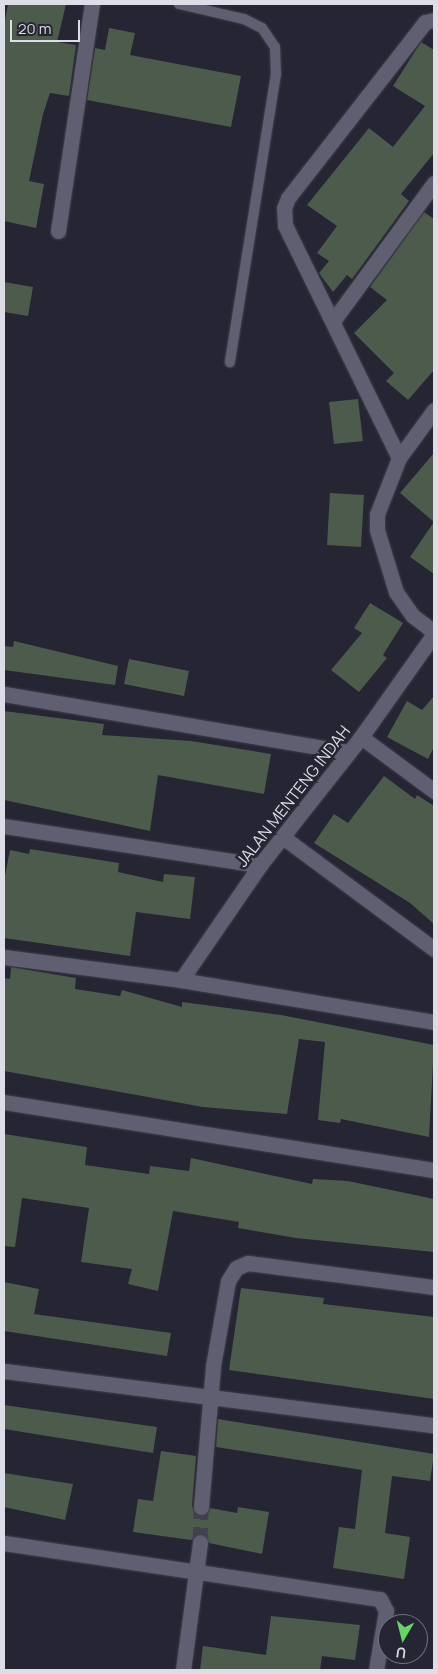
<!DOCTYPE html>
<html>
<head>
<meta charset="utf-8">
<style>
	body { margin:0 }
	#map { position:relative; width:438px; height:1674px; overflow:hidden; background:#262534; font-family:Manrope,sans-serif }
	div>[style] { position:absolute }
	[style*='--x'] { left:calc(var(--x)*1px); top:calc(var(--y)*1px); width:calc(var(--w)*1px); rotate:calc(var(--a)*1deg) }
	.building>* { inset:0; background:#4d5b4c }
	.minor-tunnel>* { height:15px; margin-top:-7.5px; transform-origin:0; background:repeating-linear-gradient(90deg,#41414f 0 15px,transparent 0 23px) }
	.roads { filter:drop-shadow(0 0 1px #40404d) drop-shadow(0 0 1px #40404d) }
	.service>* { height:10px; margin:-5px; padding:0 5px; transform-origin:5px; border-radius:5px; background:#5f5f71 }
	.minor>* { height:15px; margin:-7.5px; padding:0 7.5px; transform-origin:7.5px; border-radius:7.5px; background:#5f5f71 }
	span { translate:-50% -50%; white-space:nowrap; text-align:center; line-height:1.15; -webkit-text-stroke:5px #262534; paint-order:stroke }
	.street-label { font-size:16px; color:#dddde7 }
	.frame { position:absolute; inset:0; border:5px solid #dddde7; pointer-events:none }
	.north { position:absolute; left:378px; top:1614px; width:50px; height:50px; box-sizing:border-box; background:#262534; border:1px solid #6f6f7c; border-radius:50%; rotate:188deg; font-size:14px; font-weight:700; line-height:20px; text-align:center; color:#dddde7 }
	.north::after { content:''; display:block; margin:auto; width:18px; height:22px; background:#68d465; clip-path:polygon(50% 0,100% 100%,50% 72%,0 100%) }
	.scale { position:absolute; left:10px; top:20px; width:70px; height:22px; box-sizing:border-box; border:2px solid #dddde7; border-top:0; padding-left:6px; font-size:15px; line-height:18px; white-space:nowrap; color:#dddde7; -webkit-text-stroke:4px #262534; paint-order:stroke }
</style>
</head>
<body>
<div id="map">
	<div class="building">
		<i style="clip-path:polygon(8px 4px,66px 4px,57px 42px,76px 45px,69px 96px,50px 93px,43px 114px,29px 181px,44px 184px,36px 228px,4px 221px,4px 26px)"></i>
		<i style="clip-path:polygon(109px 28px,135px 33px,130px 55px,241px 76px,231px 127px,87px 100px,95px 48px,105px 50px)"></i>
		<i style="clip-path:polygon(421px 42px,434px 50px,434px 153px,401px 194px,409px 201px,352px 279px,347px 275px,333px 292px,319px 273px,329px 261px,317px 253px,337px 226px,307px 205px,369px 128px,393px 147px,425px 106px,393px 86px)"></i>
		<i style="clip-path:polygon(424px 212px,434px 219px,434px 370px,408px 400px,386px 381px,394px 373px,354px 333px,387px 300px,370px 287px)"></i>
		<i style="clip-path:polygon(4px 282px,33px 287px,28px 316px,4px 312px)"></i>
		<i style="clip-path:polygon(358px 399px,363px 441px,334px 444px,329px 402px)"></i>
		<i style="clip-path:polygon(434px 453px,434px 522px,400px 493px)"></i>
		<i style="clip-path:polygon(330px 493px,364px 495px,361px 547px,327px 545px)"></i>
		<i style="clip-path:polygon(434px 522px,434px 574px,410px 557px)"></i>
		<i style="clip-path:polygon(370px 603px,403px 623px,383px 655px,387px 658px,359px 692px,331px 670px,362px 633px,354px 628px)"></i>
		<i style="clip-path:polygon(14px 641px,118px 666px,115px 685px,4px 670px,4px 646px,13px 647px)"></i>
		<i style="clip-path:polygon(129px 659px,189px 671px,184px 696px,124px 684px)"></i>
		<i style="clip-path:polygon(434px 696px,434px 747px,428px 759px,387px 737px,407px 701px,422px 710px)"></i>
		<i style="clip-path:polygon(4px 711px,104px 724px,102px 735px,191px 741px,271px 754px,264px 794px,158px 775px,150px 831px,4px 800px)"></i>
		<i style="clip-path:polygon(384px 776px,415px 799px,417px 795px,434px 806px,434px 924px,410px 903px,314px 843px,334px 814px,348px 823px)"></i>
		<i style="clip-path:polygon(30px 849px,119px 863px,118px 872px,163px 882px,164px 874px,195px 877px,190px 919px,136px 912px,130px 956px,4px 938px,4px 881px,10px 850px,29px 854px)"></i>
		<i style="clip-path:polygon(11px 967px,76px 978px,75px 989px,120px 996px,122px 990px,182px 1007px,182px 1002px,281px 1015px,434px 1045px,429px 1137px,341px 1119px,340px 1123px,318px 1120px,325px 1042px,299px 1039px,287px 1114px,203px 1107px,4px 1071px,4px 978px,10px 979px)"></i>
		<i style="clip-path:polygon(4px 1134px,87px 1147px,85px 1165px,149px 1174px,150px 1166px,189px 1171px,191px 1158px,312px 1184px,313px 1179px,348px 1181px,434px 1199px,434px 1252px,296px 1238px,238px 1228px,239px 1222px,173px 1211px,158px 1291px,128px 1284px,132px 1269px,81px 1262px,89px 1208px,22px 1198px,15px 1247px,4px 1246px)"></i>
		<i style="clip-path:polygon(4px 1282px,39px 1289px,34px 1314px,171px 1333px,167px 1356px,4px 1331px)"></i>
		<i style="clip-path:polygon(241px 1288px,324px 1298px,323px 1304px,434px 1317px,434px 1399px,229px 1370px)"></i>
		<i style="clip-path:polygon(4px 1405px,157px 1427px,153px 1453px,4px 1429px)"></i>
		<i style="clip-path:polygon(218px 1419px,434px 1454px,430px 1481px,392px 1476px,385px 1533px,410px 1537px,404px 1579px,333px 1568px,339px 1527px,355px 1529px,362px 1470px,216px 1447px)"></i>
		<i style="clip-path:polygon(161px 1451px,196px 1456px,192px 1506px,196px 1515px,205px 1516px,210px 1508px,237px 1513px,238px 1507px,269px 1512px,262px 1554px,209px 1543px,202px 1533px,191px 1540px,133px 1532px,138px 1499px,153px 1501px)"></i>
		<i style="clip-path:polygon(4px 1473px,73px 1484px,65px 1520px,4px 1507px)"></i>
		<i style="clip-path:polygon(271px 1616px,360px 1625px,355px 1660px,322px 1656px,320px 1670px,200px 1670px,203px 1646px,266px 1655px)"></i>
	</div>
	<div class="minor-tunnel">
		<i style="--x:200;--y:1542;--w:35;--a:-88"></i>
	</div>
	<div class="roads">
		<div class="service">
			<i style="--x:179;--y:4;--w:67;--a:13"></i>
			<i style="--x:244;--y:19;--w:20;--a:27"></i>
			<i style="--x:262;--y:28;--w:23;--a:56"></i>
			<i style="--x:275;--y:47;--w:27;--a:88"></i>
			<i style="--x:276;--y:74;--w:292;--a:99.1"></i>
		</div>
		<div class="minor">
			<i style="--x:58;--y:231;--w:230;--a:-81.5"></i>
			<i style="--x:333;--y:321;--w:171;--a:-53.8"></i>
			<i style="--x:434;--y:410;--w:59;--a:126.1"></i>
			<i style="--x:399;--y:458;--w:60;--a:111.4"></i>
			<i style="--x:377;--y:514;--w:16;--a:90"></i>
			<i style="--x:377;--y:530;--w:65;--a:73"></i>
			<i style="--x:396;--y:592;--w:29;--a:55"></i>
			<i style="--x:413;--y:616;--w:26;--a:37"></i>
			<i style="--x:399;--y:458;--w:259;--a:-116.1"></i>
			<i style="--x:285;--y:225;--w:17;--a:-93"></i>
			<i style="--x:284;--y:208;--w:11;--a:-68"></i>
			<i style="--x:288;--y:198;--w:223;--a:-52.1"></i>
			<i style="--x:425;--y:22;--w:9;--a:-13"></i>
			<i style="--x:4;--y:694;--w:349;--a:9.6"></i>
			<i style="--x:361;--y:737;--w:91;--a:36.5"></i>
			<i style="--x:4;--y:826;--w:259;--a:8.7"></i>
			<i style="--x:284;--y:838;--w:187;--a:36.5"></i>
			<i style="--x:4;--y:957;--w:178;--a:7.4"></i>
			<i style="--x:181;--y:980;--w:256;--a:9.4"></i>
			<i style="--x:181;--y:980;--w:140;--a:-55.5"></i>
			<i style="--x:260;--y:865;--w:163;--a:-51.7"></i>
			<i style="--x:361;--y:737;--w:126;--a:-54.7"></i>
			<i style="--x:4;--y:1102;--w:435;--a:9"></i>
			<i style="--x:4;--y:1371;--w:433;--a:7.2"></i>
			<i style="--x:201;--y:1507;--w:142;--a:-85.1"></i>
			<i style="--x:213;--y:1366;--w:86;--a:-80"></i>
			<i style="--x:228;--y:1281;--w:15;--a:-58"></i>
			<i style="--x:236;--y:1268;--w:13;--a:-23"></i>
			<i style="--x:248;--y:1263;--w:188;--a:7.4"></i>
			<i style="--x:4;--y:1543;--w:380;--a:8.5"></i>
			<i style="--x:380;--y:1599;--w:13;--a:63"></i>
			<i style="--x:386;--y:1611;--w:60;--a:99.6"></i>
			<i style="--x:183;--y:1670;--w:129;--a:-82.4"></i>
		</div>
	</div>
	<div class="street-label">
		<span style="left:293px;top:796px;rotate:-52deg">JALAN MENTENG INDAH</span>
	</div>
	<div class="frame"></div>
	<div class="north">U</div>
	<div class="scale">20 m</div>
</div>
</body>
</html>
